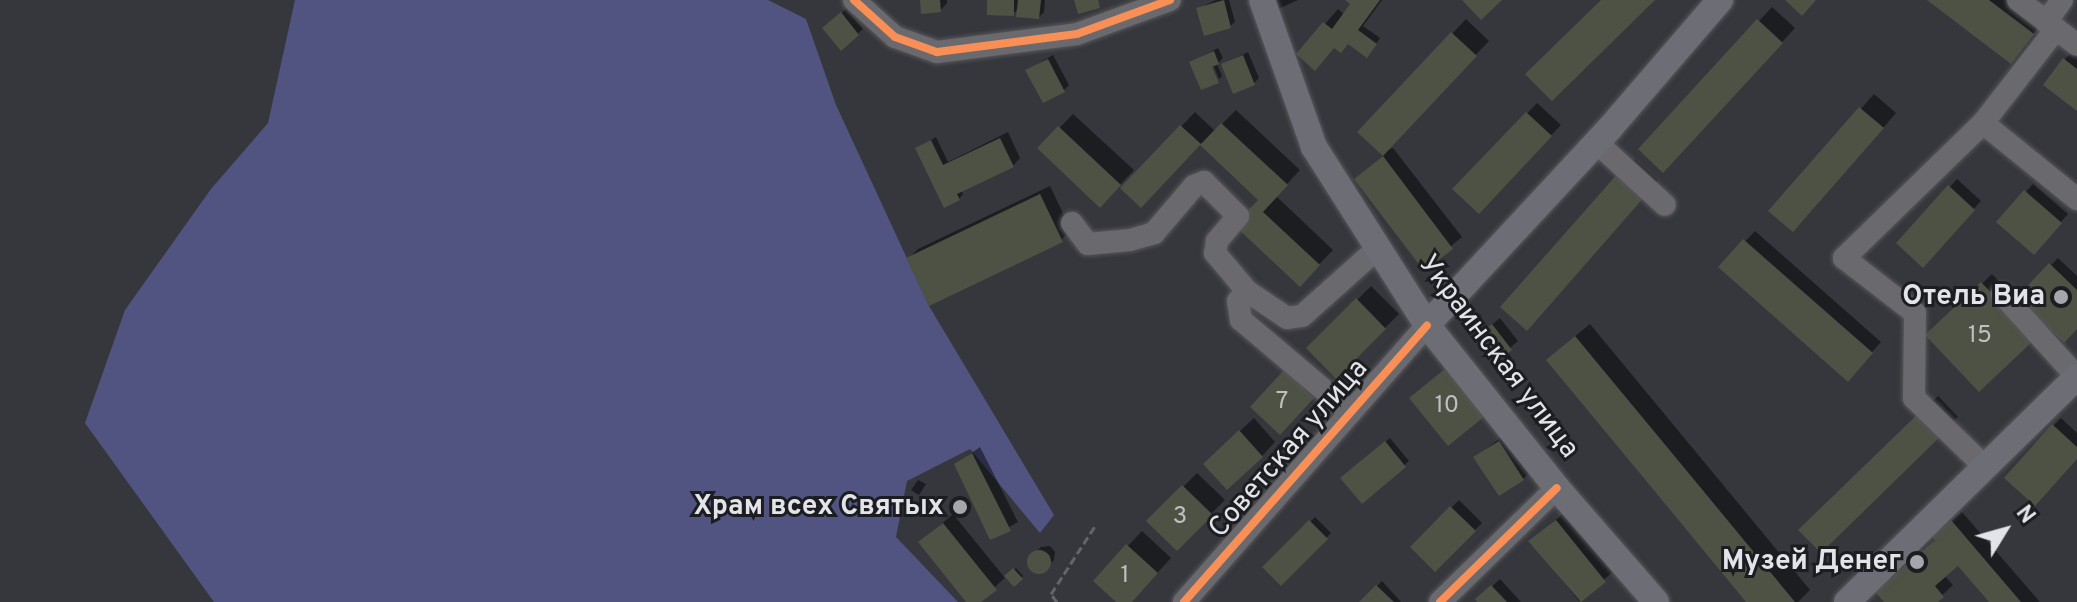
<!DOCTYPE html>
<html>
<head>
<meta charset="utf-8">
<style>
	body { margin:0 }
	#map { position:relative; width:2077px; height:602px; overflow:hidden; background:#36373c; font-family:Overpass,sans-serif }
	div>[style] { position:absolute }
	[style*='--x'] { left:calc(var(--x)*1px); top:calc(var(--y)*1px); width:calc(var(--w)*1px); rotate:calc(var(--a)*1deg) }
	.green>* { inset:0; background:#515481 }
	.shadow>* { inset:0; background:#0007 }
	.building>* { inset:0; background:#4e5244 }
	.round { border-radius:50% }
	.path>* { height:3px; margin-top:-1.5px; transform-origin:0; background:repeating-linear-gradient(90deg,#656568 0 8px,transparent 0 12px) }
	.roads { filter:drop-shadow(0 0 2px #56565a) drop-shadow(0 0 2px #56565a) }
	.minor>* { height:22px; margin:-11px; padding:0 11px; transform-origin:11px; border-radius:11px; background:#69696e }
	.major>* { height:26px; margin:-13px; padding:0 13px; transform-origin:13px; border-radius:13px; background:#6c6d75 }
	.cycleway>* { height:8px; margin:-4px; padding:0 4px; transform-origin:4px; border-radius:4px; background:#f78f57 }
	.dots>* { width:22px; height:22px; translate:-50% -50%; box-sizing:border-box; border:4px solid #1c1d21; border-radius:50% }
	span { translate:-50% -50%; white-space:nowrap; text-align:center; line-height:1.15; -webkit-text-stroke:6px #1c1d21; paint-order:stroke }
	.number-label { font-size:24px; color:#bec0c0 }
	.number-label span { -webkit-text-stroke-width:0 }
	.poi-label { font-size:28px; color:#e3e4e9; font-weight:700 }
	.right { translate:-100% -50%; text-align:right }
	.street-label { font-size:28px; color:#e3e4e9 }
	.north { position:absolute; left:1965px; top:490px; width:80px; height:80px; -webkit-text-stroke:6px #1c1d21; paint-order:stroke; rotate:53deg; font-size:22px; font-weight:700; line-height:32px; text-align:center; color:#e3e4e9 }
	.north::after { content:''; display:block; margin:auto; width:28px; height:36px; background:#e3e4e9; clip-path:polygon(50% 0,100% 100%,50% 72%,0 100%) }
</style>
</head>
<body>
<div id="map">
	<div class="green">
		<i style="clip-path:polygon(295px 0,768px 0,806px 19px,836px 105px,929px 306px,1054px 515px,1040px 533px,970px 449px,907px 481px,896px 537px,958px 602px,214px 602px,85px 423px,125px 310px,211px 189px,268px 123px)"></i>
	</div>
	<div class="shadow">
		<i style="clip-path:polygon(922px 0,947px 0,947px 3px,940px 11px)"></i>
		<i style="clip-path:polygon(989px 0,1045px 0,1044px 12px,1039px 17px,1019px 8px,1013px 14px)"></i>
		<i style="clip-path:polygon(1216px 0,1229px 0,1235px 22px,1230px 26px,1199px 8px)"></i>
		<i style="clip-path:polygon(1275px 0,1298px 0,1278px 9px)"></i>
		<i style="clip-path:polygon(1349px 0,1382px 0,1363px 26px,1380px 38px,1372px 50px,1350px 42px,1299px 54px,1338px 9px,1345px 15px,1353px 3px)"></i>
		<i style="clip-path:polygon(1930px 0,2021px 0,2046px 19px,2010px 61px)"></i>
		<i style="clip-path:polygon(1772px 7px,1795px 28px,1677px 156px,1641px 149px)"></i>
		<i style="clip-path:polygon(846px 9px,863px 29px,841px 48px,829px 24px)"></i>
		<i style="clip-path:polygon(1466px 19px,1489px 41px,1385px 151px,1393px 148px,1462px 237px,1424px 268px,1366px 170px,1384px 155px,1360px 132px)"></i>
		<i style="clip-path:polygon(1218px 48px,1223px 58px,1217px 64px,1222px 76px,1219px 79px,1210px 57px,1191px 63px)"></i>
		<i style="clip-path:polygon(2074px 50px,2077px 52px,2077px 109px,2064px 60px)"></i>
		<i style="clip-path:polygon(1248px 52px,1259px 78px,1254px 83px,1224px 64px)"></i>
		<i style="clip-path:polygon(1053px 55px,1069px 85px,1064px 90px,1028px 70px)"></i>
		<i style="clip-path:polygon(1874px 94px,1896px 113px,1807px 216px,1771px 211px)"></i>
		<i style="clip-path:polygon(1537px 103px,1561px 125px,1478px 211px,1455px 189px)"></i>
		<i style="clip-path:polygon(1236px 110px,1300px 170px,1276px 196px,1333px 250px,1300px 284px,1237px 225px,1261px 200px,1200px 143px,1155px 191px,1123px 188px,1195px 112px,1215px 131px)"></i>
		<i style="clip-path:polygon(1073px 114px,1134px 170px,1114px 191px,1040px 148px)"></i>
		<i style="clip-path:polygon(1008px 132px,1020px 158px,1013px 166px,961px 190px,963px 194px,959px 199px,917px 148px,936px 137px,948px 162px)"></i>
		<i style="clip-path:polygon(1635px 159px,1658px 180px,1540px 314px,1621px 173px)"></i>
		<i style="clip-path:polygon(1957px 179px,1981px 201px,1930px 257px,1950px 187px)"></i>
		<i style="clip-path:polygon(2033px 184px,2068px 214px,2041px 245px,1999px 222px)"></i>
		<i style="clip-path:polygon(1050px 186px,1071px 230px,1061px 240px,908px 259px,918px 249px)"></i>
		<i style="clip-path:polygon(1755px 231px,1881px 342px,1857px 369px,1721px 267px)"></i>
		<i style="clip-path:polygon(2058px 258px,2077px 276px,2077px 327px,2032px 310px,1928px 336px,1992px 274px,2017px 300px)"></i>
		<i style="clip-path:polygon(1371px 286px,1399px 314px,1336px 376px,1309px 348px)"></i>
		<i style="clip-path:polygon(1500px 318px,1518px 341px,1496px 360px,1485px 330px)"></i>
		<i style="clip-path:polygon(1590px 324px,1810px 590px,1798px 602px,1749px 602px,1563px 346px)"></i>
		<i style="clip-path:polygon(1938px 396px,1958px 417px,1821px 551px,1801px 530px)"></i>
		<i style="clip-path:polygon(1254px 418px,1275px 442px,1262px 456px,1219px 450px)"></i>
		<i style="clip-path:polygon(2061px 418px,2077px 433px,2077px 457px,2053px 426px)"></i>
		<i style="clip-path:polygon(1513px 428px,1537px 465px,1523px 479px,1476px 457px)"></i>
		<i style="clip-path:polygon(1390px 438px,1409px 461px,1362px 501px,1347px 474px)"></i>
		<i style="clip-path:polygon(980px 447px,1018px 522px,991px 537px,956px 464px)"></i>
		<i style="clip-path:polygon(1197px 473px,1225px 500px,1177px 548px,1149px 521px)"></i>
		<i style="clip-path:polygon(918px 480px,926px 484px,919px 495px,911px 490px)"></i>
		<i style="clip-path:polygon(1459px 500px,1482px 523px,1435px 569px,1412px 547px)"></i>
		<i style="clip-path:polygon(1566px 511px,1614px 571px,1579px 601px,1531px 542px)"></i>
		<i style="clip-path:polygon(1962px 512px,2040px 602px,1992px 602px,1958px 563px,1944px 575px,1953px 585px,1935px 602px,1887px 602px,1945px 527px)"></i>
		<i style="clip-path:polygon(953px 514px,1005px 578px,1016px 568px,1023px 576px,1014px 584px,1007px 576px,978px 602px,969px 602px,931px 533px)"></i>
		<i style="clip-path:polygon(1315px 517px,1331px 533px,1281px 583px,1265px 567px)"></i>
		<i style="clip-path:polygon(1142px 531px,1171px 558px,1130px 602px,1119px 602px,1095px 581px)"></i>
		<i style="clip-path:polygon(1050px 546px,1055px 552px,1054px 560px,1042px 572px,1034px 572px,1029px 558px,1041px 547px)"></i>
		<i style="clip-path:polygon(1500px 579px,1521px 602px,1480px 602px,1478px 599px)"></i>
		<i style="clip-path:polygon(1382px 581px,1401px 602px,1362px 602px)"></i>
	</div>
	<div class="building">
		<i style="clip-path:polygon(920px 0,940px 0,941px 12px,921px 14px)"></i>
		<i style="clip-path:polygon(987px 0,1014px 0,1014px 16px,987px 15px)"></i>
		<i style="clip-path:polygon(1018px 0,1041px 0,1039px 19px,1016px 17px)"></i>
		<i style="clip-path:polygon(1074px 0,1098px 0,1100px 8px,1078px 14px)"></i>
		<i style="clip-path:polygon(1224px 0,1231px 28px,1204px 36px,1196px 8px)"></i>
		<i style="clip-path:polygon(1345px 0,1380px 0,1358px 30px,1377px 44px,1367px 58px,1348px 44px,1341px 53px,1334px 48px,1315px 71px,1296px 54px,1323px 22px,1332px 29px,1350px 4px)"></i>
		<i style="clip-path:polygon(1462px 0,1502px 0,1481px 20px)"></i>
		<i style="clip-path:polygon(1601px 0,1655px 0,1552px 101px,1525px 74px)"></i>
		<i style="clip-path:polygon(1785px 0,1816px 0,1802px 16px)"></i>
		<i style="clip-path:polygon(1927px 0,1989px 0,2034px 34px,2011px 64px)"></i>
		<i style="clip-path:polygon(841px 12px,859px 35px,841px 51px,822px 28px)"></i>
		<i style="clip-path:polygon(1757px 19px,1783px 43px,1663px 173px,1638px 149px)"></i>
		<i style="clip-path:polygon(1451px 32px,1477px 56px,1383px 156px,1357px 132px)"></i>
		<i style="clip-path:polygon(1214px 51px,1219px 64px,1212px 67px,1219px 83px,1201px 90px,1189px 62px)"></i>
		<i style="clip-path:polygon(1243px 55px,1255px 85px,1233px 94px,1221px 64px)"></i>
		<i style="clip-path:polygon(2063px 58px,2077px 69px,2077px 111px,2043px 85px)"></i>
		<i style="clip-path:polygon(1048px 59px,1065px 92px,1043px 103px,1025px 70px)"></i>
		<i style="clip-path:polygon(1859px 107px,1884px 128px,1793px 232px,1768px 211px)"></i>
		<i style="clip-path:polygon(1526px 112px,1552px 136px,1479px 214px,1452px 189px)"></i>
		<i style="clip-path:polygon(1221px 123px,1288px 185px,1263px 212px,1320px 265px,1300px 287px,1234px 225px,1258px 200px,1200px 145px,1141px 208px,1120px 188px,1180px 125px,1201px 144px)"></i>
		<i style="clip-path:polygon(1058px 126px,1121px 185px,1100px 208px,1037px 148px)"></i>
		<i style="clip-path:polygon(1000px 138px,1014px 167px,957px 194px,960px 200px,944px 208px,915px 148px,931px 140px,943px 165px)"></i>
		<i style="clip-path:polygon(1383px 156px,1453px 249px,1424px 271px,1354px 179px)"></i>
		<i style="clip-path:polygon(1620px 171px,1646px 195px,1527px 331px,1500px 307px)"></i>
		<i style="clip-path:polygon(1948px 185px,1975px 210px,1923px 268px,1896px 243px)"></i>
		<i style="clip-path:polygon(2024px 190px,2062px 223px,2034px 255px,1996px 222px)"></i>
		<i style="clip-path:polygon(1040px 194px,1063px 242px,929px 306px,906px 258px)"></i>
		<i style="clip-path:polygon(1743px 239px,1873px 353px,1848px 382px,1718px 267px)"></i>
		<i style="clip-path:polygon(2049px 263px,2077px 290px,2077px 329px,2064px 343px,2016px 298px)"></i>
		<i style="clip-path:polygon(1981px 282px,2035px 339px,1979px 392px,1925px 335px)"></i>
		<i style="clip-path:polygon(1356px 298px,1386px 329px,1336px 379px,1306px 348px)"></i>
		<i style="clip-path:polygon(1492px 324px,1512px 350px,1495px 363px,1475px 337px)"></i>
		<i style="clip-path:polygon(1575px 336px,1691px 476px,1795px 602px,1746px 602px,1662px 500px,1546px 360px)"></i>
		<i style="clip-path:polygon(1446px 368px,1485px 416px,1448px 446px,1409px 398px)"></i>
		<i style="clip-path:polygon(1284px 370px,1314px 398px,1280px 435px,1250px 407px)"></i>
		<i style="clip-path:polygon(1923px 409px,1945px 432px,1821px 553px,1798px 530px)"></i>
		<i style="clip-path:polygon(2052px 424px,2077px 447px,2077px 459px,2035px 506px,2004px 478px)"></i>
		<i style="clip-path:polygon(1239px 430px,1263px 457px,1227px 490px,1203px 464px)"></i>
		<i style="clip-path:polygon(1385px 441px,1406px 467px,1362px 504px,1340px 478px)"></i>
		<i style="clip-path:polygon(1499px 441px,1524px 480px,1499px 496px,1473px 457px)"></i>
		<i style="clip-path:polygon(972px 453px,1011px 531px,990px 540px,954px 464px)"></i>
		<i style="clip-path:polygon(1182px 485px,1213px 515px,1177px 551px,1146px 521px)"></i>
		<i style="clip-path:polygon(1450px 506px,1476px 531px,1435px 572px,1410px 547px)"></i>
		<i style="clip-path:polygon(1309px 520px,1328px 539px,1281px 586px,1262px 567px)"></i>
		<i style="clip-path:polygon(1556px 520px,1606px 582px,1581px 602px,1528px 541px)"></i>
		<i style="clip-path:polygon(1951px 520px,2021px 602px,1989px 602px,1958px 566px,1935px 586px,1944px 597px,1938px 602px,1884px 602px,1875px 592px,1935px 540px,1932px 537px)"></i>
		<i style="clip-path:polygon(943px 523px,997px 590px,981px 602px,966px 602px,918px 542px)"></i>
		<i style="clip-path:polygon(1126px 544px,1158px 573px,1132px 602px,1116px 602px,1093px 581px)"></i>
		<i class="round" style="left:1027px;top:550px;width:24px;height:24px"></i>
		<i style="clip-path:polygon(1013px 568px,1023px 579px,1014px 587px,1004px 576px)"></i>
		<i style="clip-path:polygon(1376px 585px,1394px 602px,1359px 602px)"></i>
		<i style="clip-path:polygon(1491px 585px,1507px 602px,1477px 602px,1475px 599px)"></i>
	</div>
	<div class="path">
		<i style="--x:1057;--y:602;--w:10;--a:-127"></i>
		<i style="--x:1051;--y:594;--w:81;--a:-57.1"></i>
	</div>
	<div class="roads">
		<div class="minor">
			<i style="--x:854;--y:0;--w:55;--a:42.1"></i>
			<i style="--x:895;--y:37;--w:45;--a:19.7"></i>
			<i style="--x:937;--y:52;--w:141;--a:-7.3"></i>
			<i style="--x:1077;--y:34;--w:99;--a:-20.1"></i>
			<i style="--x:2018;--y:0;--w:74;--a:37.3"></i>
			<i style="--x:2046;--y:22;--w:27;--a:-54"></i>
			<i style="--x:2056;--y:29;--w:119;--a:127.8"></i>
			<i style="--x:1983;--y:123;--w:121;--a:39"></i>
			<i style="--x:1983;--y:123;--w:194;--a:135.8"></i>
			<i style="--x:1844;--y:258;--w:90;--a:37.8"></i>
			<i style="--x:1915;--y:313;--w:85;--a:90.7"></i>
			<i style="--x:1914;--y:398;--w:100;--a:44.2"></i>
			<i style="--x:1596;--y:142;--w:93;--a:42.4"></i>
			<i style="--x:1072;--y:223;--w:26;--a:53"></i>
			<i style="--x:1088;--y:244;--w:42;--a:-5.4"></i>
			<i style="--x:1130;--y:240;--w:25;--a:-16"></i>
			<i style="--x:1154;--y:233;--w:62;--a:-49.6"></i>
			<i style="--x:1194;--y:186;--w:11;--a:-22"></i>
			<i style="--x:1204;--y:182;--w:48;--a:45"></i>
			<i style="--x:1238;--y:216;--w:33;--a:130"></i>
			<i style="--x:1217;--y:241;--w:12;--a:99"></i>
			<i style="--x:1215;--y:253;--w:50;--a:49.9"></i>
			<i style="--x:2002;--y:294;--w:112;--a:47.9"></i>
			<i style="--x:1350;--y:412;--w:143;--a:-139.8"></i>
			<i style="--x:1241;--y:320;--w:19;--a:-99"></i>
			<i style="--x:1238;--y:301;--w:13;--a:-48"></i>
			<i style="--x:1247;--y:291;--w:48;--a:34"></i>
			<i style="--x:1287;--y:318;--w:15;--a:-8"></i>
			<i style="--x:1302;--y:316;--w:102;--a:-41.8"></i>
			<i style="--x:1184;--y:602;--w:368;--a:-48.7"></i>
			<i style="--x:1440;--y:602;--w:163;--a:-44.3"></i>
		</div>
		<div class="major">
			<i style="--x:1262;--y:0;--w:156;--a:70.5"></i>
			<i style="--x:1314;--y:147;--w:211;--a:57.6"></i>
			<i style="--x:1427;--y:325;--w:208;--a:51.4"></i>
			<i style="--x:1557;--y:488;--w:151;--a:49"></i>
			<i style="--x:1427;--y:325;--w:269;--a:-47.1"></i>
			<i style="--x:1610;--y:128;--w:169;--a:-49.3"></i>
			<i style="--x:1847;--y:602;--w:322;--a:-44.4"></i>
		</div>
	</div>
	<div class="cycleway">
		<i style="--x:854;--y:0;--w:55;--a:42.1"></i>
		<i style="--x:895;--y:37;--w:45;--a:19.7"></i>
		<i style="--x:937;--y:52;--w:141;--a:-7.3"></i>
		<i style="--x:1077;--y:34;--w:99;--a:-20.1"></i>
		<i style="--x:1184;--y:602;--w:368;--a:-48.7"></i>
		<i style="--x:1440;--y:602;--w:163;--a:-44.3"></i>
	</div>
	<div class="dots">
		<i style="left:2061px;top:297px;background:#a6a7ac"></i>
		<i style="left:960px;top:507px;background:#a6a7ac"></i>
		<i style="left:1917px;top:562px;background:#a6a7ac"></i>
	</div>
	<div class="number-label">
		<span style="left:1980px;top:337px">15</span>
		<span style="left:1282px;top:403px">7</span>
		<span style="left:1447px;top:407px">10</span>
		<span style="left:1180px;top:518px">3</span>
		<span style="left:1125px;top:577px">1</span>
	</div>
	<div class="poi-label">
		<span class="right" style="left:2045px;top:297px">Отель Виа</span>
		<span class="right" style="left:944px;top:507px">Храм всех Святых</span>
		<span class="right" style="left:1901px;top:562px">Музей Денег</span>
	</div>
	<div class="street-label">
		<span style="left:1498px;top:357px;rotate:53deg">Украинская улица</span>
		<span style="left:1289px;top:449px;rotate:-49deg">Советская улица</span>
	</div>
	<div class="north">N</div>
</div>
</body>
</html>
